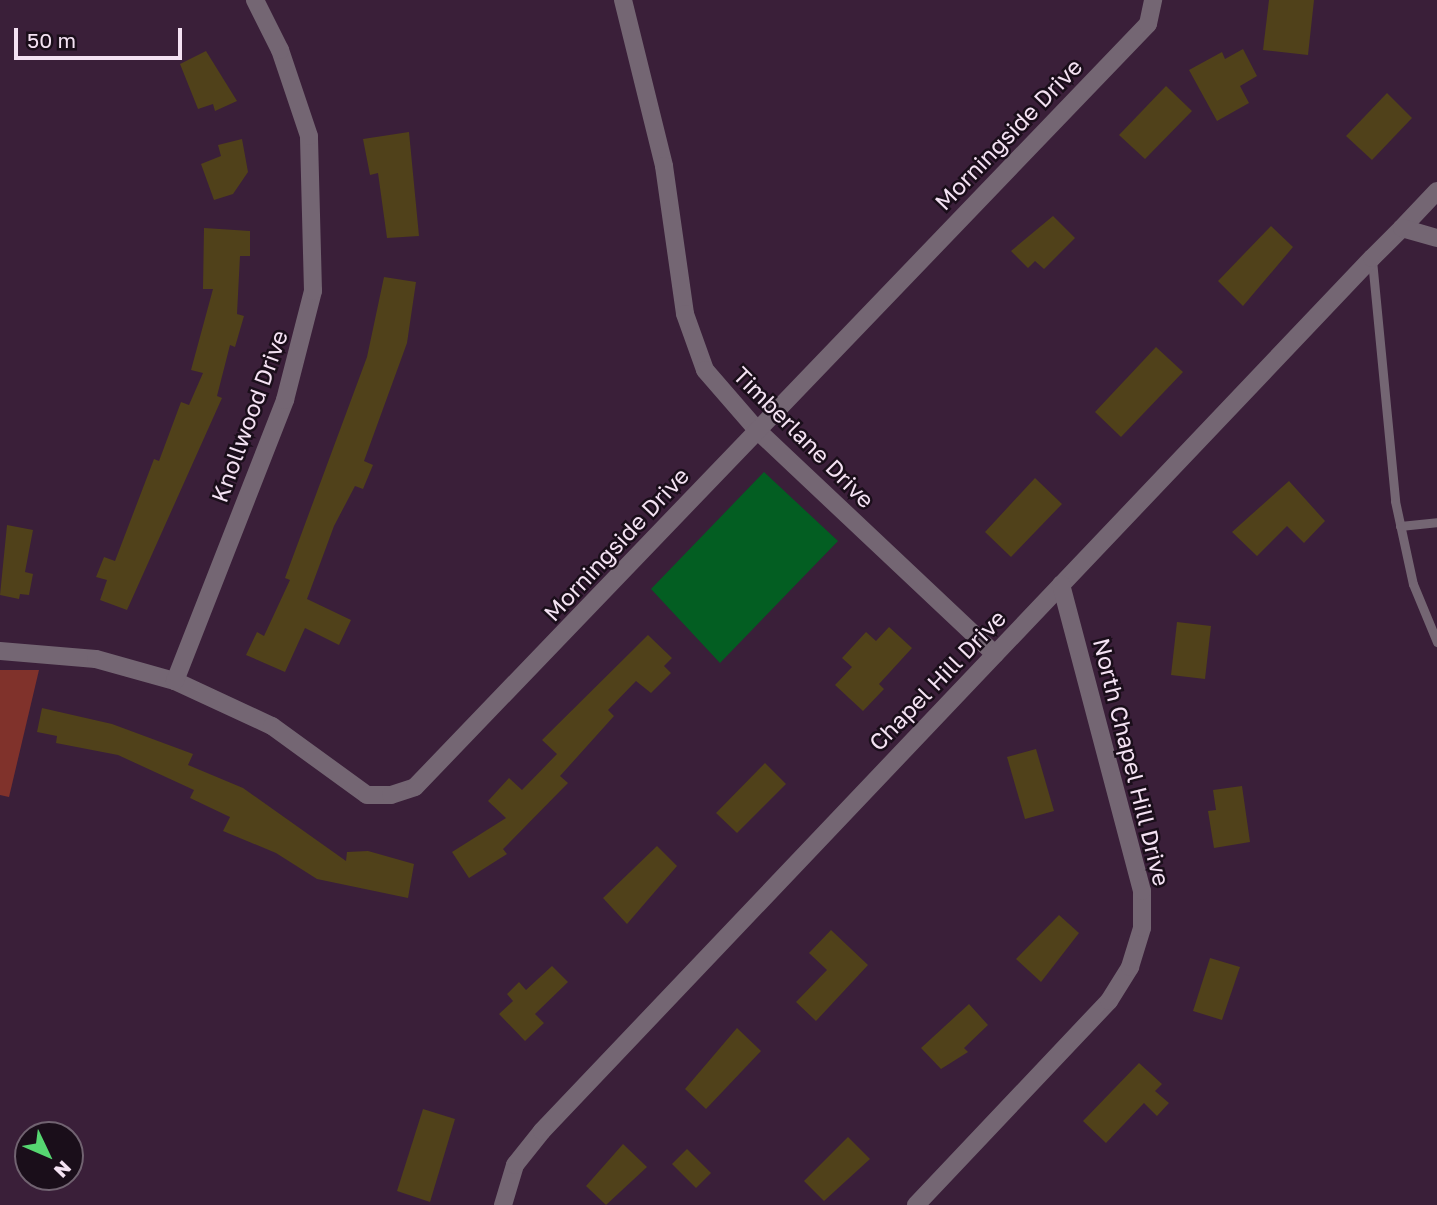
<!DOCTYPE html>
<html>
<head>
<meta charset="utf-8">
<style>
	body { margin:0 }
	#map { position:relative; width:1437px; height:1205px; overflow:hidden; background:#3a1f39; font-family:"Golos Text",sans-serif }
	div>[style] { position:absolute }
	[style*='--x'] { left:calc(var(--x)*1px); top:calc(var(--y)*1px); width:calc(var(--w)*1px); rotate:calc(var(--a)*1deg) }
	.green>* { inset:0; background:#80322b }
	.water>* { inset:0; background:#035e22 }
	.building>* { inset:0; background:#50411a }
	.service>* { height:9px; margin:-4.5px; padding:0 4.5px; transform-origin:4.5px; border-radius:4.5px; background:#746673 }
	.minor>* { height:18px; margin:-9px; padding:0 9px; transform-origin:9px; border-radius:9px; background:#746673 }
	span { translate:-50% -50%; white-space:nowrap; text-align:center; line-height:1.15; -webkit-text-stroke:5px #1a0e1a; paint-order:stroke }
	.street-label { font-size:23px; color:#f4e2f3 }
	.north { position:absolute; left:14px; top:1121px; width:70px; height:70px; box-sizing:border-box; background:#1a0e1a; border:2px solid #716371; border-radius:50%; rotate:134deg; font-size:19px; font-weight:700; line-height:28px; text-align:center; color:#f4e2f3 }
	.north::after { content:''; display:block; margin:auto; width:24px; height:32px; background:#56d671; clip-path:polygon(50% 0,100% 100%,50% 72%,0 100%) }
	.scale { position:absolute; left:14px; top:28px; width:168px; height:32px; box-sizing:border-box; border:4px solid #f4e2f3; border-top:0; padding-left:9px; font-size:21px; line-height:24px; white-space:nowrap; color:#f4e2f3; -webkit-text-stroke:5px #1a0e1a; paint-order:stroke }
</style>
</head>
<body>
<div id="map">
	<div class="green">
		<i style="clip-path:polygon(0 670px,39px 670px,9px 797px,0 795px)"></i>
	</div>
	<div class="water">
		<i style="clip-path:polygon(764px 472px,838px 541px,720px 663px,651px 589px)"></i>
	</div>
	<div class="building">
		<i style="clip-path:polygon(1269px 0,1314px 0,1308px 55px,1263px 50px)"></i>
		<i style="clip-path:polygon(1243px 49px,1257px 76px,1240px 86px,1249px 103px,1217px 121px,1189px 70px,1222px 52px,1225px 59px)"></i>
		<i style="clip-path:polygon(206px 51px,237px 101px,215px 111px,213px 104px,198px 109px,180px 64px)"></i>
		<i style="clip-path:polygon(1166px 86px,1192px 111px,1145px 159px,1119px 135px)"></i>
		<i style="clip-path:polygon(1387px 93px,1412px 118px,1372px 160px,1346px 136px)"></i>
		<i style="clip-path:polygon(409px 132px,419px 236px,387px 238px,378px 173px,370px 175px,363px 139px)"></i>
		<i style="clip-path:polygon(242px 139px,248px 172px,233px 194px,214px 200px,201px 164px,221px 156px,218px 145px)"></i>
		<i style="clip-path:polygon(1053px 216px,1075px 238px,1044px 269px,1035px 261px,1028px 268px,1011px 251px)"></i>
		<i style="clip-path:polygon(1271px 226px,1293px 247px,1243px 306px,1218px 281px)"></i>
		<i style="clip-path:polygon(204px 228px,250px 231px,250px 256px,240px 256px,237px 314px,244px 316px,235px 347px,230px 345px,217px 396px,222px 398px,127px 610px,100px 600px,107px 580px,96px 577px,104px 557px,115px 561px,154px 459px,159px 461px,181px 402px,189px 405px,203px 373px,191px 370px,213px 289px,203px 289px)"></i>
		<i style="clip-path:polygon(384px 277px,416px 282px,407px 343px,364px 461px,373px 465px,363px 489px,355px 486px,334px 526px,307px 599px,351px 620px,339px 645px,305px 628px,285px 672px,246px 655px,257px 632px,264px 636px,290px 580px,285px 578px,367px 357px)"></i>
		<i style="clip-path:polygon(1156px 347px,1183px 372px,1121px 437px,1095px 412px)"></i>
		<i style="clip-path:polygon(1035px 478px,1062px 504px,1011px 557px,985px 532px)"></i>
		<i style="clip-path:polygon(1289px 481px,1325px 521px,1304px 543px,1287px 526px,1257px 556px,1232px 532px)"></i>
		<i style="clip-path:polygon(7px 525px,33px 530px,25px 572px,33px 574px,29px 595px,20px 594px,19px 599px,0 595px)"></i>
		<i style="clip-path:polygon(1177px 622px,1211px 626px,1205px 679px,1171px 675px)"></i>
		<i style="clip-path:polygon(889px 627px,912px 648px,879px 684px,884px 689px,863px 711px,835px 685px,852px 667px,842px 658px,866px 632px,876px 641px)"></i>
		<i style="clip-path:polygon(648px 635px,672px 658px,664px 666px,671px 673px,651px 693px,636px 681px,608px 710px,614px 716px,560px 776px,568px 783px,503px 849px,507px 854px,469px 878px,452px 852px,506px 818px,488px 801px,509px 778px,522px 790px,557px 754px,542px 740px)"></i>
		<i style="clip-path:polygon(42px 708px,112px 724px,193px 754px,188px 765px,243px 788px,346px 861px,347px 852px,368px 851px,414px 864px,408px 898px,317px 879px,276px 853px,223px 831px,230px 817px,190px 798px,194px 790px,118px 755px,56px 743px,57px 736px,37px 732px)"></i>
		<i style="clip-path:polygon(1036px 749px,1054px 811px,1025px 819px,1007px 757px)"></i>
		<i style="clip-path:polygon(765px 763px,786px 784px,737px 833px,716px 813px)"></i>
		<i style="clip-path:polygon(1242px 786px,1250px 842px,1214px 848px,1208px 811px,1216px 810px,1213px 790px)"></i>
		<i style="clip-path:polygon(657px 846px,677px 866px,627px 924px,603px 898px)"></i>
		<i style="clip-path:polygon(1059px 915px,1079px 933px,1041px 982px,1016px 959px)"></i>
		<i style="clip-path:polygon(831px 930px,868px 965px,816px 1021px,796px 1002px,827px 970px,809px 953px)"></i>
		<i style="clip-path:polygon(1210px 958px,1240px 967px,1222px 1020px,1193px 1011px)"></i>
		<i style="clip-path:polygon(552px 966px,568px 982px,535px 1014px,544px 1023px,525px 1041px,499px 1014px,513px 1001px,507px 994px,519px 982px,526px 990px)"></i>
		<i style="clip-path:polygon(969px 1004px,988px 1025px,964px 1048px,968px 1052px,941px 1069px,921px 1048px)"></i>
		<i style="clip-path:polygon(737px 1028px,761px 1051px,706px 1109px,685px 1089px)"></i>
		<i style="clip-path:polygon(1139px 1063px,1162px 1084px,1155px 1091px,1169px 1103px,1157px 1116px,1144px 1103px,1106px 1143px,1083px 1121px)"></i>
		<i style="clip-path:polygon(423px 1109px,455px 1119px,430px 1202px,397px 1191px)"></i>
		<i style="clip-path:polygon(848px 1137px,870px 1159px,824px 1201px,804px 1181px)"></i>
		<i style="clip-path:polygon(623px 1144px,647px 1167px,606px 1205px,586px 1186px)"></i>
		<i style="clip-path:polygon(687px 1149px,711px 1173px,696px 1188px,672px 1164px)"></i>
	</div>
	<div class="service">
		<i style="--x:1372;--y:260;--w:242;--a:84.5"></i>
		<i style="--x:1395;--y:501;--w:85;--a:77.8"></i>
		<i style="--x:1413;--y:584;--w:63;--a:67.5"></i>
		<i style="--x:1400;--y:526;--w:37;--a:-6"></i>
	</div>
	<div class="minor">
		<i style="--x:623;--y:0;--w:171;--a:76.1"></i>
		<i style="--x:664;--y:166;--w:149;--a:81.9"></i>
		<i style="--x:685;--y:314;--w:59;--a:70.3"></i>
		<i style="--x:705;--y:370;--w:79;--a:49.1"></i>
		<i style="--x:757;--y:430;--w:327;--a:43.3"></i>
		<i style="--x:1402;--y:228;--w:51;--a:-46.6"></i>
		<i style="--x:0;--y:651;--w:96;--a:4.8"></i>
		<i style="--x:96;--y:659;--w:82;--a:15.6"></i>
		<i style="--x:175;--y:681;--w:107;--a:24.9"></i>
		<i style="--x:272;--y:726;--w:117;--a:36"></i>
		<i style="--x:367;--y:795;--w:24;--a:0"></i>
		<i style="--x:391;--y:795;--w:25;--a:-18"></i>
		<i style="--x:415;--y:787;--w:1058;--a:-46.15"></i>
		<i style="--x:1148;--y:24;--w:25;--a:-78"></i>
		<i style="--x:175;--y:681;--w:302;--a:-68.6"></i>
		<i style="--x:285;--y:400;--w:113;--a:-75.6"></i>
		<i style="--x:313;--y:291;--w:155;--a:-91.5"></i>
		<i style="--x:309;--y:136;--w:91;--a:-108.6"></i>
		<i style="--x:280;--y:50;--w:56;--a:-116.6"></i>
		<i style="--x:503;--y:1205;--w:42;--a:-73.3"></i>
		<i style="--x:515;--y:1165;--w:43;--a:-51.5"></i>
		<i style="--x:542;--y:1131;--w:1205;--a:-46.45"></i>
		<i style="--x:1372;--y:258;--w:42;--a:-45"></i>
		<i style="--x:1402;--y:228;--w:36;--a:16"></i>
		<i style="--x:916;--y:1205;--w:281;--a:-46.6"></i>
		<i style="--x:1109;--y:1001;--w:40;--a:-58"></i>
		<i style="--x:1130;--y:967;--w:41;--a:-72.9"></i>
		<i style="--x:1142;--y:928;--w:37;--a:-90"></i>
		<i style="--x:1142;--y:891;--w:317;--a:-104.8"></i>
	</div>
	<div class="street-label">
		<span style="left:1008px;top:134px;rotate:-46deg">Morningside Drive</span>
		<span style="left:249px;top:416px;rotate:-70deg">Knollwood Drive</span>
		<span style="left:804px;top:437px;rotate:45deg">Timberlane Drive</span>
		<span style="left:616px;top:544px;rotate:-47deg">Morningside Drive</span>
		<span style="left:937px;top:680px;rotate:-46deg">Chapel Hill Drive</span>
		<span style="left:1132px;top:762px;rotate:76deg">North Chapel Hill Drive</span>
	</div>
	<div class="north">N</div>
	<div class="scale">50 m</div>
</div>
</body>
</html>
